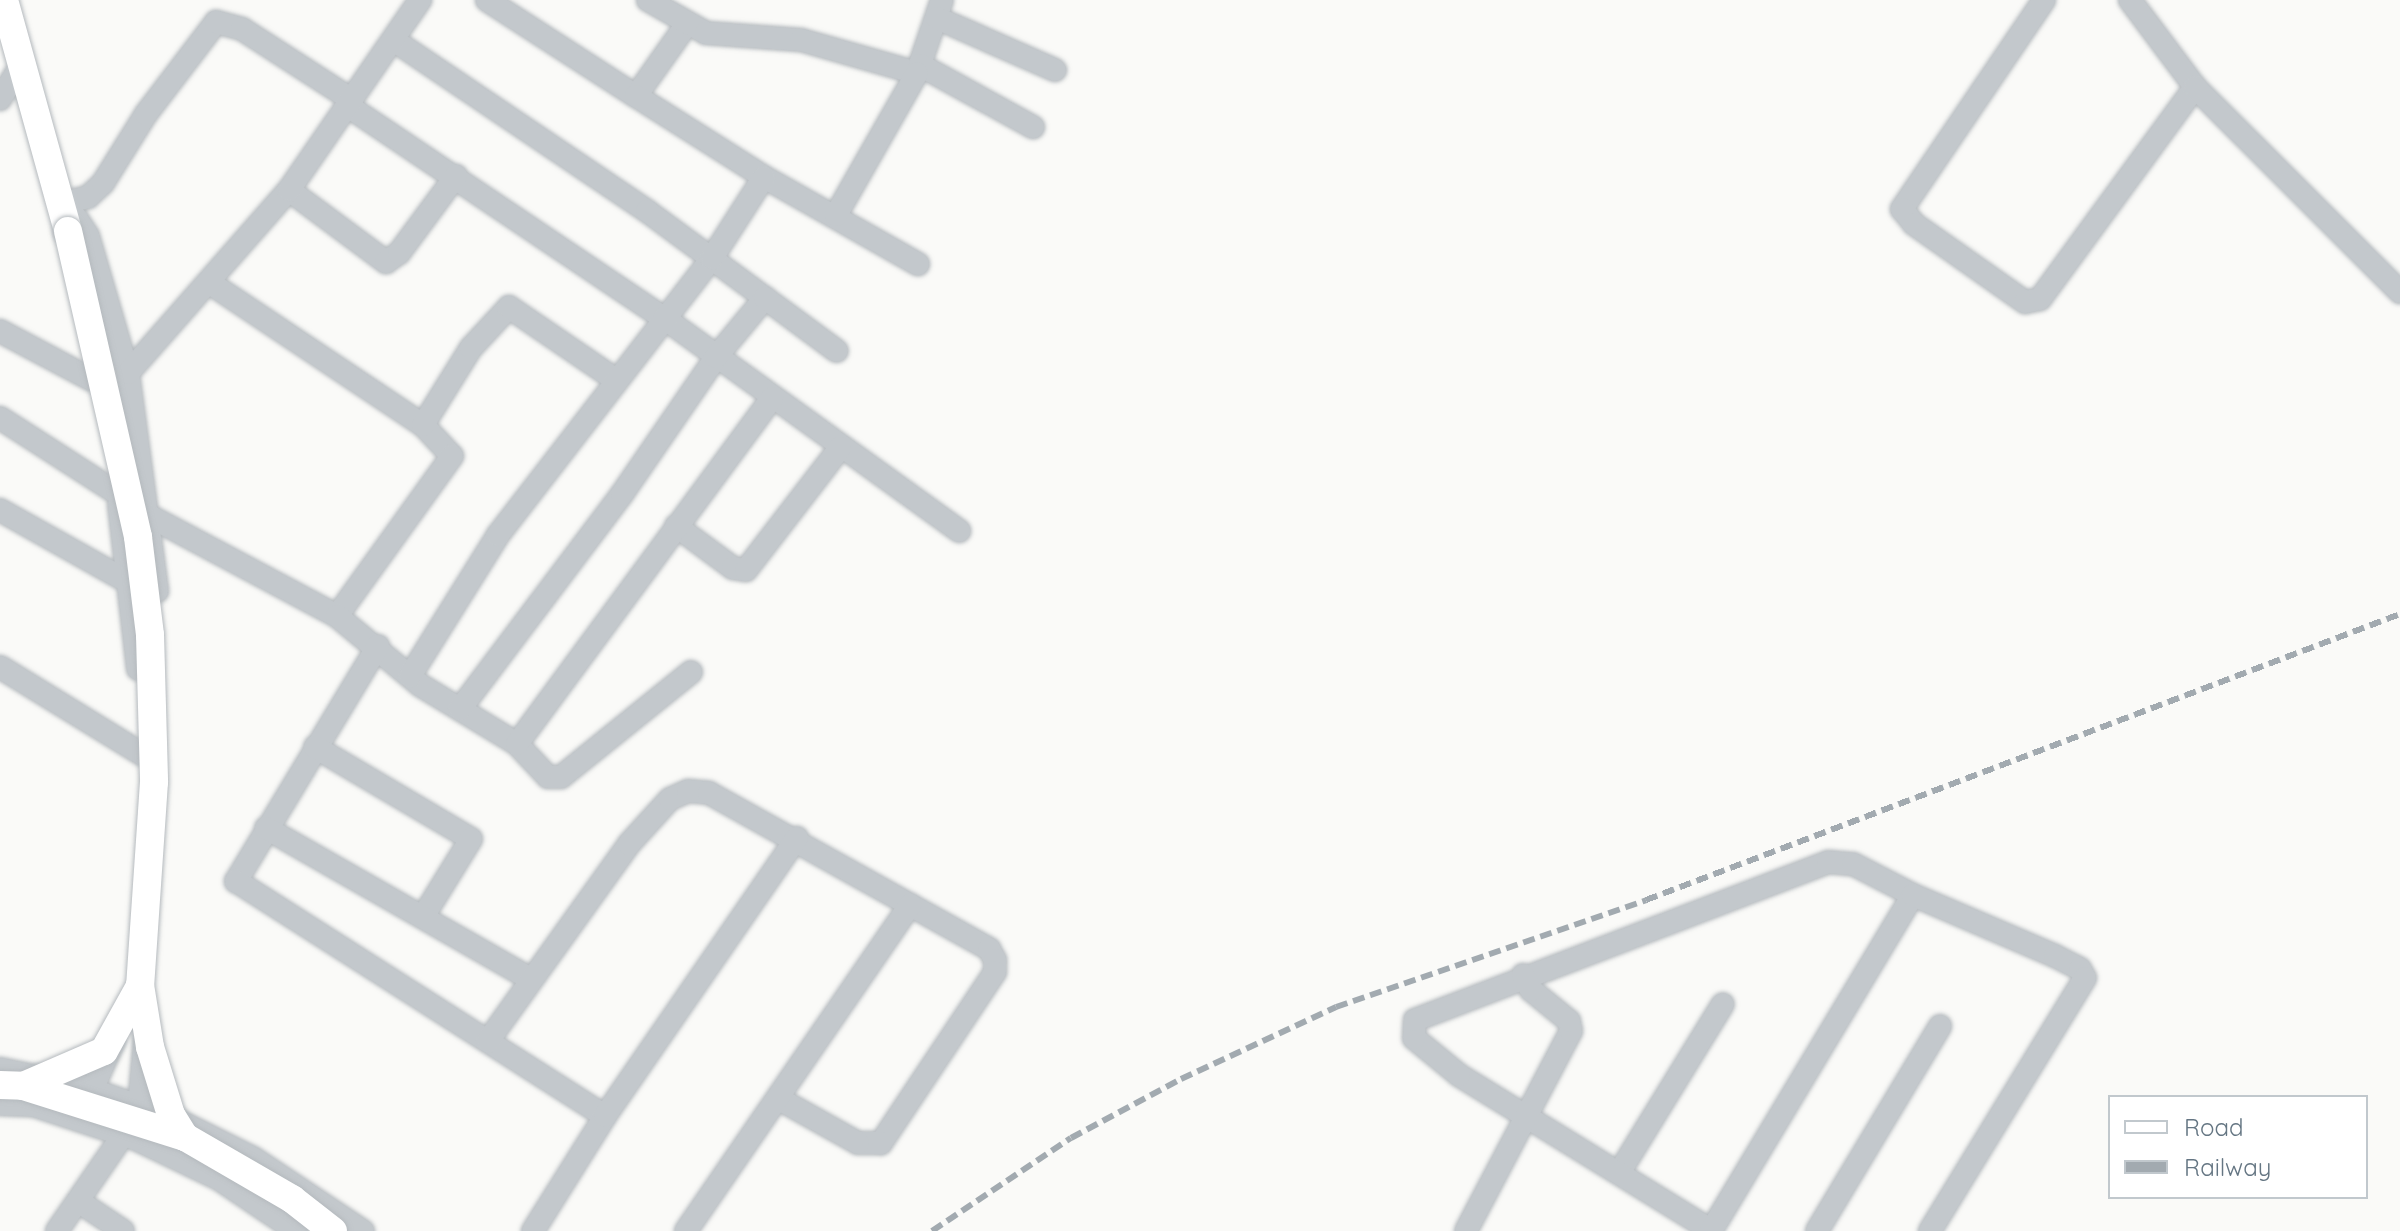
<!DOCTYPE html>
<html>
<head>
<meta charset="utf-8">
<style>
	body { margin:0 }
	#map { position:relative; width:2400px; height:1231px; overflow:hidden; background:#fafaf8; font-family:Quicksand,sans-serif }
	div>[style] { position:absolute }
	[style*='--x'] { left:calc(var(--x)*1px); top:calc(var(--y)*1px); width:calc(var(--w)*1px); rotate:calc(var(--a)*1deg) }
	.roads { filter:drop-shadow(0 0 2px #b5babe) drop-shadow(0 0 2px #b5babe) }
	.minor>* { height:22px; margin:-11px; padding:0 11px; transform-origin:11px; border-radius:11px; background:#c3c8cc }
	.major>* { height:28px; margin:-14px; padding:0 14px; transform-origin:14px; border-radius:14px; background:#fff }
	.rail>* { height:6px; margin-top:-3px; transform-origin:0; background:repeating-linear-gradient(90deg,#a2aab0 0 12px,transparent 0 18px) }
	.bridges { filter:drop-shadow(0 0 2px #b5babe) drop-shadow(0 0 2px #b5babe) }
	.major-bridge>* { height:28px; margin:-14px; padding:0 14px; transform-origin:14px; border-radius:14px; background:#fff }
	span { translate:-50% -50%; white-space:nowrap; text-align:center; line-height:1.15; -webkit-text-stroke:8px #fff; paint-order:stroke }
	.legend { position:absolute; left:2108px; top:1095px; width:260px; height:104px; box-sizing:border-box; background:#fff; border:2px solid #c1c8cd; margin:0; padding:10px 14px; list-style:none; font-size:24px; color:#657683 }
	.legend li { display:flex; align-items:center; gap:16px; height:40px }
	.legend b { width:40px; border:2px solid #c1c8cd }
</style>
</head>
<body>
<div id="map">
	<div class="roads">
		<div class="minor">
			<i style="--x:487;--y:0;--w:177;--a:32.8"></i>
			<i style="--x:636;--y:96;--w:88;--a:-54.7"></i>
			<i style="--x:648;--y:0;--w:67;--a:29.6"></i>
			<i style="--x:706;--y:33;--w:95;--a:4.2"></i>
			<i style="--x:801;--y:40;--w:121;--a:15.9"></i>
			<i style="--x:917;--y:73;--w:77;--a:-71.1"></i>
			<i style="--x:2044;--y:0;--w:253;--a:124.2"></i>
			<i style="--x:1902;--y:209;--w:19;--a:51"></i>
			<i style="--x:1914;--y:224;--w:136;--a:35.1"></i>
			<i style="--x:2025;--y:302;--w:15;--a:-11"></i>
			<i style="--x:2040;--y:299;--w:263;--a:-53.8"></i>
			<i style="--x:2130;--y:0;--w:109;--a:53.2"></i>
			<i style="--x:2195;--y:87;--w:290;--a:45"></i>
			<i style="--x:937;--y:18;--w:129;--a:23.8"></i>
			<i style="--x:395;--y:41;--w:304;--a:34"></i>
			<i style="--x:647;--y:211;--w:147;--a:36.4"></i>
			<i style="--x:920;--y:65;--w:129;--a:28.8"></i>
			<i style="--x:636;--y:96;--w:151;--a:32.3"></i>
			<i style="--x:764;--y:177;--w:177;--a:29.5"></i>
			<i style="--x:0;--y:99;--w:39;--a:-58"></i>
			<i style="--x:348;--y:106;--w:381;--a:33.9"></i>
			<i style="--x:664;--y:318;--w:364;--a:35.8"></i>
			<i style="--x:289;--y:190;--w:121;--a:36.6"></i>
			<i style="--x:386;--y:262;--w:16;--a:-35"></i>
			<i style="--x:399;--y:253;--w:96;--a:-53.5"></i>
			<i style="--x:60;--y:204;--w:29;--a:-14"></i>
			<i style="--x:88;--y:197;--w:21;--a:-43"></i>
			<i style="--x:103;--y:183;--w:81;--a:-58.1"></i>
			<i style="--x:146;--y:114;--w:116;--a:-52.7"></i>
			<i style="--x:216;--y:22;--w:27;--a:15"></i>
			<i style="--x:242;--y:29;--w:131;--a:32.8"></i>
			<i style="--x:836;--y:215;--w:163;--a:-60.3"></i>
			<i style="--x:62;--y:217;--w:6;--a:-90"></i>
			<i style="--x:62;--y:211;--w:17;--a:28"></i>
			<i style="--x:77;--y:219;--w:20;--a:57"></i>
			<i style="--x:88;--y:236;--w:143;--a:73.7"></i>
			<i style="--x:128;--y:373;--w:220;--a:82.4"></i>
			<i style="--x:210;--y:283;--w:256;--a:33.7"></i>
			<i style="--x:423;--y:425;--w:42;--a:46.9"></i>
			<i style="--x:452;--y:456;--w:197;--a:125.7"></i>
			<i style="--x:0;--y:331;--w:104;--a:28"></i>
			<i style="--x:128;--y:373;--w:244;--a:-48.7"></i>
			<i style="--x:289;--y:190;--w:231;--a:-55.4"></i>
			<i style="--x:0;--y:418;--w:139;--a:32.7"></i>
			<i style="--x:423;--y:425;--w:91;--a:-58.1"></i>
			<i style="--x:471;--y:348;--w:56;--a:-47.2"></i>
			<i style="--x:509;--y:307;--w:130;--a:34.3"></i>
			<i style="--x:119;--y:504;--w:166;--a:83.4"></i>
			<i style="--x:0;--y:510;--w:149;--a:29.3"></i>
			<i style="--x:151;--y:517;--w:211;--a:28"></i>
			<i style="--x:337;--y:616;--w:108;--a:39.7"></i>
			<i style="--x:420;--y:685;--w:114;--a:31.3"></i>
			<i style="--x:517;--y:744;--w:45;--a:46.8"></i>
			<i style="--x:548;--y:777;--w:13;--a:0"></i>
			<i style="--x:561;--y:777;--w:167;--a:-38.9"></i>
			<i style="--x:676;--y:526;--w:71;--a:36.4"></i>
			<i style="--x:733;--y:568;--w:13;--a:9"></i>
			<i style="--x:746;--y:570;--w:154;--a:-52.4"></i>
			<i style="--x:378;--y:646;--w:275;--a:121.1"></i>
			<i style="--x:236;--y:881;--w:437;--a:32.5"></i>
			<i style="--x:0;--y:667;--w:167;--a:31.5"></i>
			<i style="--x:410;--y:676;--w:166;--a:-58"></i>
			<i style="--x:498;--y:535;--w:350;--a:-52.3"></i>
			<i style="--x:712;--y:258;--w:96;--a:-57.3"></i>
			<i style="--x:460;--y:709;--w:269;--a:-53"></i>
			<i style="--x:622;--y:494;--w:166;--a:-55.5"></i>
			<i style="--x:716;--y:357;--w:77;--a:-50.3"></i>
			<i style="--x:765;--y:298;--w:89;--a:36.4"></i>
			<i style="--x:517;--y:744;--w:430;--a:-53.6"></i>
			<i style="--x:315;--y:747;--w:181;--a:30.5"></i>
			<i style="--x:471;--y:839;--w:89;--a:121.7"></i>
			<i style="--x:266;--y:828;--w:305;--a:29.7"></i>
			<i style="--x:488;--y:1041;--w:242;--a:-54.4"></i>
			<i style="--x:629;--y:844;--w:61;--a:-47.7"></i>
			<i style="--x:670;--y:799;--w:20;--a:-24"></i>
			<i style="--x:688;--y:791;--w:21;--a:5"></i>
			<i style="--x:709;--y:793;--w:321;--a:29.1"></i>
			<i style="--x:989;--y:949;--w:13;--a:61"></i>
			<i style="--x:995;--y:960;--w:12;--a:90"></i>
			<i style="--x:995;--y:972;--w:206;--a:123.7"></i>
			<i style="--x:881;--y:1143;--w:23;--a:180"></i>
			<i style="--x:858;--y:1143;--w:90;--a:-150.9"></i>
			<i style="--x:0;--y:1069;--w:83;--a:11.9"></i>
			<i style="--x:81;--y:1086;--w:97;--a:19.2"></i>
			<i style="--x:173;--y:1118;--w:89;--a:26.6"></i>
			<i style="--x:253;--y:1158;--w:132;--a:33.6"></i>
			<i style="--x:0;--y:1104;--w:33;--a:2"></i>
			<i style="--x:33;--y:1105;--w:108;--a:18.3"></i>
			<i style="--x:136;--y:1139;--w:92;--a:25.7"></i>
			<i style="--x:219;--y:1179;--w:93;--a:34"></i>
			<i style="--x:79;--y:1120;--w:87;--a:-66.4"></i>
			<i style="--x:136;--y:1139;--w:99;--a:-84.8"></i>
			<i style="--x:1619;--y:1173;--w:198;--a:-58.4"></i>
			<i style="--x:78;--y:1201;--w:54;--a:33.7"></i>
			<i style="--x:1709;--y:1229;--w:294;--a:-148.4"></i>
			<i style="--x:1459;--y:1075;--w:58;--a:-140.6"></i>
			<i style="--x:1414;--y:1038;--w:18;--a:-87"></i>
			<i style="--x:1415;--y:1020;--w:442;--a:-20.9"></i>
			<i style="--x:1828;--y:862;--w:25;--a:5"></i>
			<i style="--x:1853;--y:864;--w:68;--a:27.3"></i>
			<i style="--x:57;--y:1231;--w:118;--a:-55.4"></i>
			<i style="--x:533;--y:1231;--w:136;--a:-57.9"></i>
			<i style="--x:605;--y:1116;--w:338;--a:-55.4"></i>
			<i style="--x:686;--y:1231;--w:396;--a:-55.5"></i>
			<i style="--x:1466;--y:1231;--w:226;--a:-62.3"></i>
			<i style="--x:1571;--y:1031;--w:10;--a:-101"></i>
			<i style="--x:1569;--y:1021;--w:49;--a:-140.8"></i>
			<i style="--x:1531;--y:990;--w:17;--a:-118"></i>
			<i style="--x:1711;--y:1231;--w:392;--a:-59"></i>
			<i style="--x:1913;--y:895;--w:155;--a:23.2"></i>
			<i style="--x:2055;--y:956;--w:28;--a:27"></i>
			<i style="--x:2080;--y:969;--w:10;--a:61"></i>
			<i style="--x:2085;--y:978;--w:297;--a:121.5"></i>
			<i style="--x:1817;--y:1231;--w:239;--a:-59"></i>
		</div>
		<div class="major">
			<i style="--x:4;--y:0;--w:240;--a:74.5"></i>
		</div>
	</div>
	<div class="rail">
		<i style="--x:932;--y:1231;--w:167;--a:-33.8"></i>
		<i style="--x:1071;--y:1138;--w:125;--a:-28.2"></i>
		<i style="--x:1181;--y:1079;--w:171;--a:-24.9"></i>
		<i style="--x:1336;--y:1007;--w:328;--a:-19"></i>
		<i style="--x:1646;--y:900;--w:806;--a:-20.77"></i>
	</div>
	<div class="bridges">
		<div class="major-bridge">
			<i style="--x:68;--y:231;--w:314;--a:77.1"></i>
			<i style="--x:138;--y:537;--w:99;--a:83"></i>
			<i style="--x:150;--y:635;--w:147;--a:88.4"></i>
			<i style="--x:154;--y:782;--w:203;--a:93.9"></i>
			<i style="--x:140;--y:985;--w:63;--a:80.8"></i>
			<i style="--x:150;--y:1047;--w:71;--a:72.8"></i>
			<i style="--x:171;--y:1115;--w:26;--a:58"></i>
			<i style="--x:0;--y:1085;--w:23;--a:2"></i>
			<i style="--x:23;--y:1086;--w:170;--a:17.5"></i>
			<i style="--x:185;--y:1137;--w:124;--a:30.1"></i>
			<i style="--x:292;--y:1199;--w:52;--a:38"></i>
			<i style="--x:23;--y:1086;--w:88;--a:-23.4"></i>
			<i style="--x:104;--y:1051;--w:74;--a:-61"></i>
		</div>
	</div>
	<ul class="legend">
	<li><b style="height:10px;background:#fff"></b>Road</li>
	<li><b style="height:10px;background:#a2aab0"></b>Railway</li>
	</ul>
</div>
</body>
</html>
